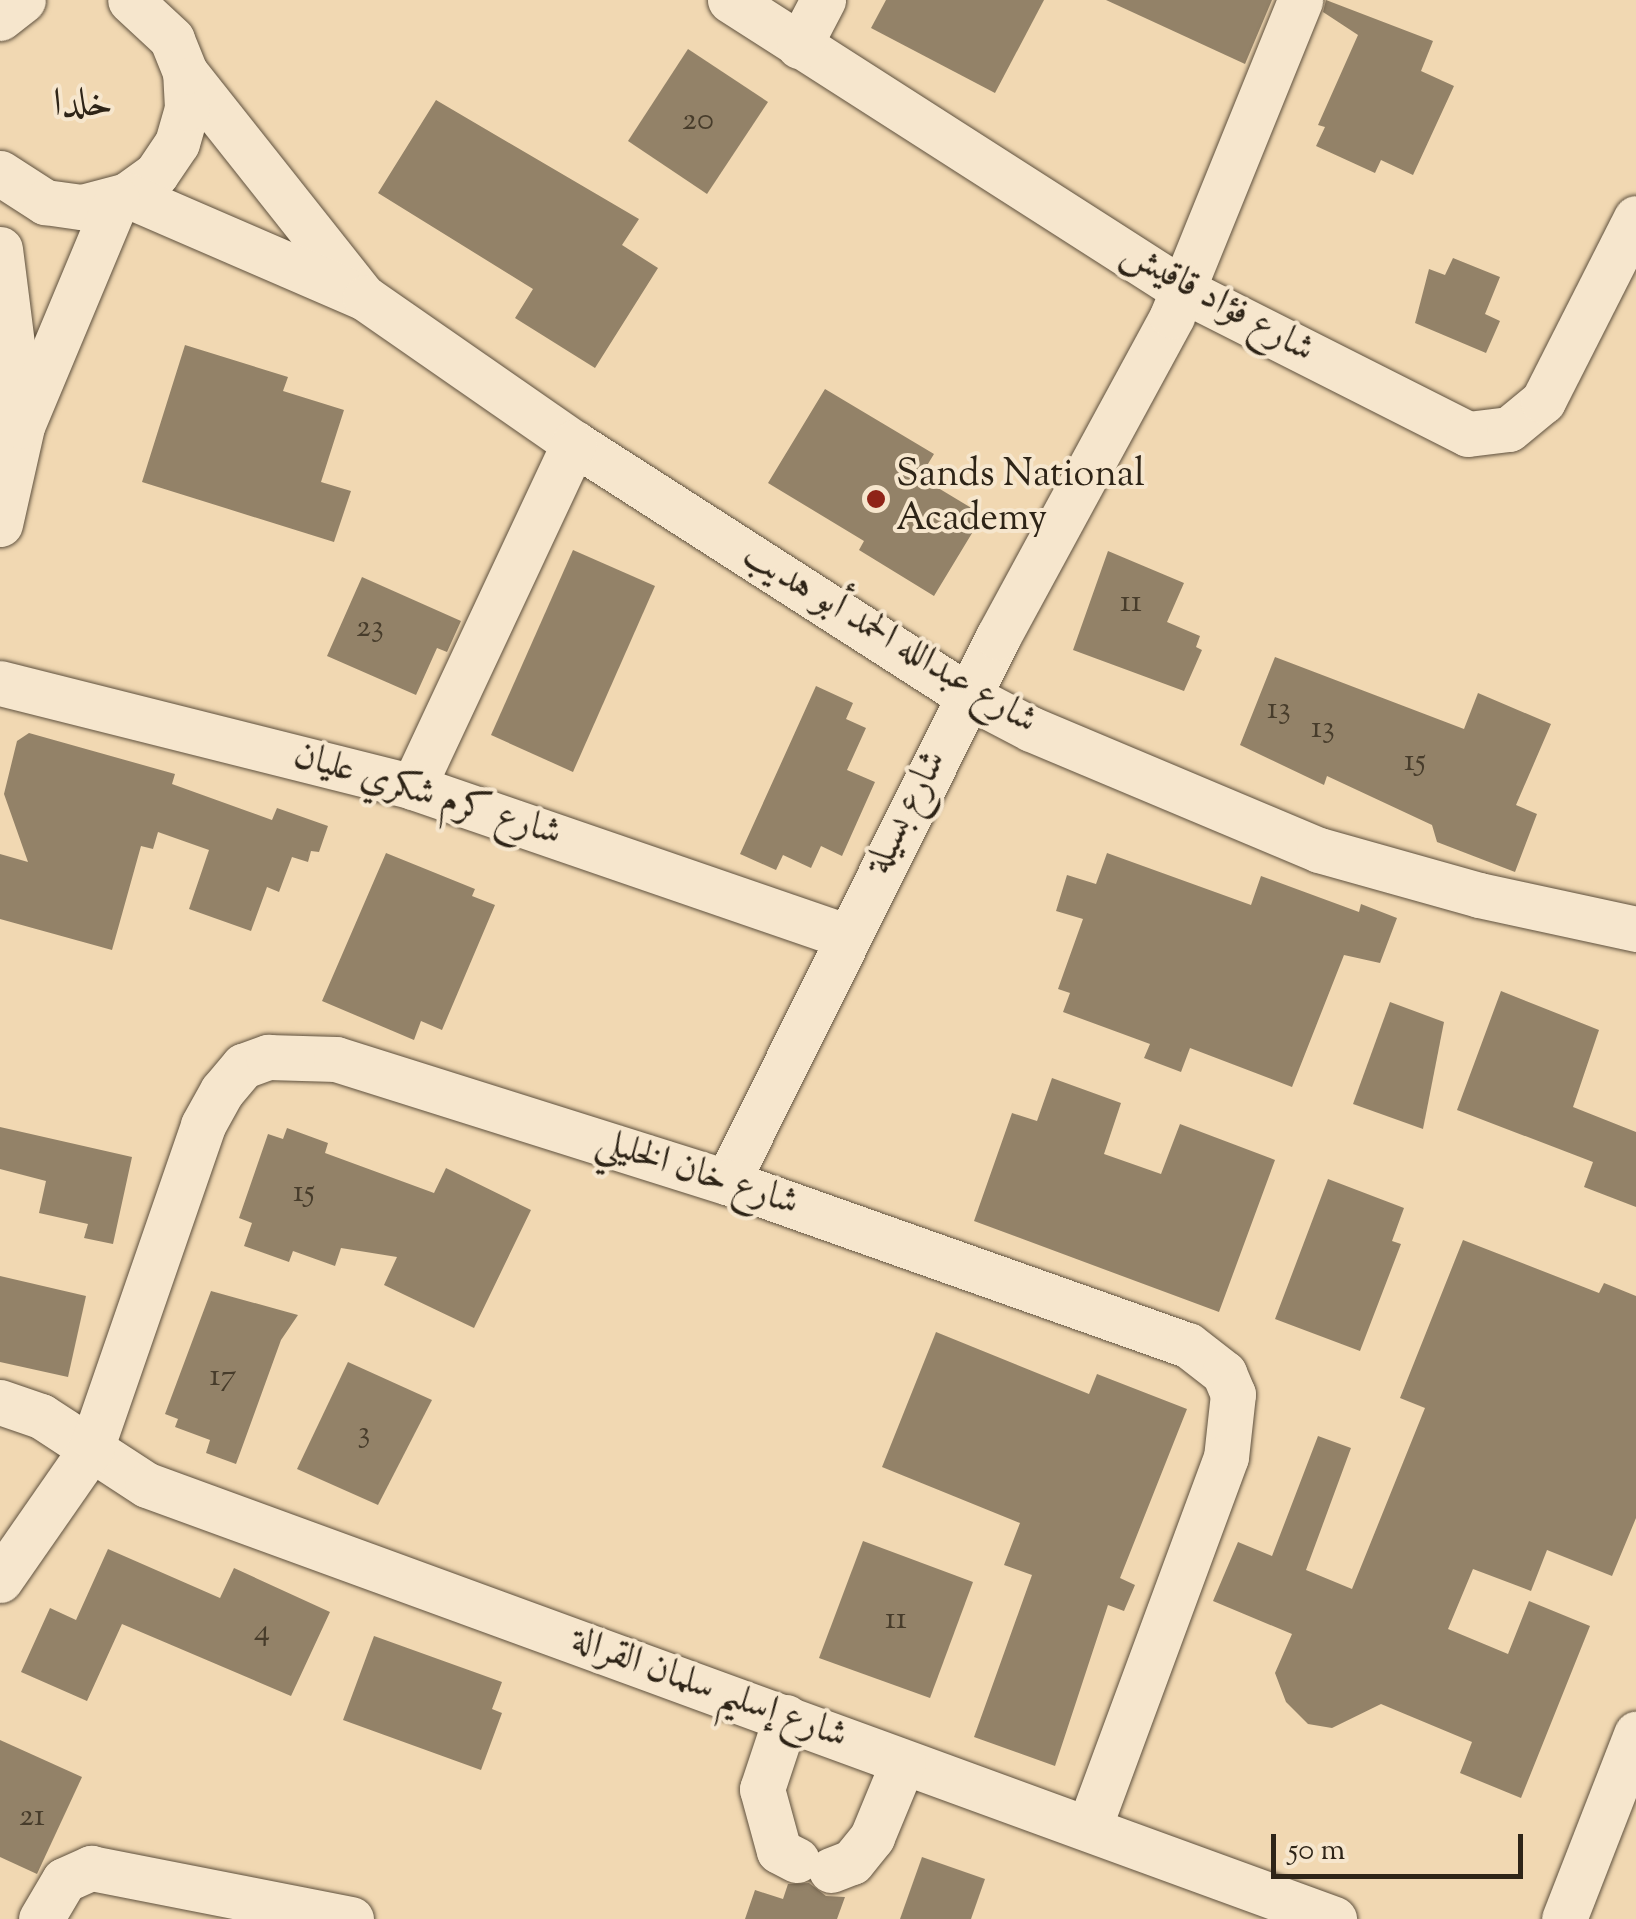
<!DOCTYPE html>
<html>
<head>
<meta charset="utf-8">
<style>
	body { margin:0 }
	#map { position:relative; width:1636px; height:1919px; overflow:hidden; background:#f1d8b2; font-family:"Sorts Mill Goudy",Amiri,serif }
	div>[style] { position:absolute }
	[style*='--x'] { left:calc(var(--x)*1px); top:calc(var(--y)*1px); width:calc(var(--w)*1px); rotate:calc(var(--a)*1deg) }
	.building>* { inset:0; background:#938268 }
	.roads { filter:drop-shadow(0 0 2px #5f513e) drop-shadow(0 0 2px #5f513e) }
	.minor>* { height:45px; margin:-22.5px; padding:0 22.5px; transform-origin:22.5px; border-radius:22.5px; background:#f6e6cd }
	.dots>* { width:28px; height:28px; translate:-50% -50%; box-sizing:border-box; border:5px solid #f6e6cd; border-radius:50% }
	span { translate:-50% -50%; white-space:nowrap; text-align:center; line-height:1.15; -webkit-text-stroke:8px #f6e6cd; paint-order:stroke }
	.number-label { font-size:32px; color:#473c2b }
	.number-label span { -webkit-text-stroke-width:0 }
	.street-label { font-size:38px; color:#2e2417 }
	.poi-label { font-size:38px; color:#2e2417 }
	.left { translate:0 -50%; text-align:left }
	.neighbourhood-label { font-size:40px; color:#2e2417 }
	.scale { position:absolute; left:1271px; top:1834px; width:252px; height:45px; box-sizing:border-box; border:5px solid #2e2417; border-top:0; padding-left:12px; font-size:30px; line-height:35px; white-space:nowrap; color:#2e2417; -webkit-text-stroke:8px #f6e6cd; paint-order:stroke }
</style>
</head>
<body>
<div id="map">
	<div class="building">
		<i style="clip-path:polygon(886px 0,1044px 0,995px 93px,871px 28px)"></i>
		<i style="clip-path:polygon(1106px 0,1272px 0,1245px 64px)"></i>
		<i style="clip-path:polygon(1326px 0,1433px 41px,1421px 71px,1454px 86px,1413px 175px,1381px 160px,1375px 173px,1316px 146px,1325px 127px,1318px 125px,1358px 35px,1323px 12px)"></i>
		<i style="clip-path:polygon(688px 49px,768px 102px,707px 194px,628px 141px)"></i>
		<i style="clip-path:polygon(436px 100px,639px 219px,622px 245px,658px 268px,595px 368px,515px 318px,533px 289px,378px 193px)"></i>
		<i style="clip-path:polygon(1453px 258px,1500px 277px,1485px 314px,1500px 321px,1486px 353px,1415px 323px,1429px 269px,1445px 275px)"></i>
		<i style="clip-path:polygon(185px 345px,288px 377px,283px 391px,344px 410px,321px 482px,351px 491px,334px 542px,142px 482px)"></i>
		<i style="clip-path:polygon(825px 389px,934px 454px,920px 477px,983px 515px,934px 596px,859px 550px,864px 541px,768px 483px)"></i>
		<i style="clip-path:polygon(573px 550px,655px 586px,573px 772px,491px 735px)"></i>
		<i style="clip-path:polygon(1108px 551px,1184px 583px,1167px 622px,1200px 636px,1196px 647px,1202px 650px,1184px 691px,1073px 650px)"></i>
		<i style="clip-path:polygon(362px 577px,461px 621px,447px 652px,437px 648px,416px 695px,327px 656px)"></i>
		<i style="clip-path:polygon(1275px 657px,1464px 729px,1478px 693px,1551px 724px,1516px 805px,1537px 814px,1515px 872px,1437px 842px,1432px 825px,1327px 776px,1324px 785px,1240px 745px)"></i>
		<i style="clip-path:polygon(816px 686px,853px 703px,846px 719px,866px 728px,847px 770px,875px 782px,842px 856px,821px 846px,811px 868px,783px 855px,776px 870px,740px 854px)"></i>
		<i style="clip-path:polygon(29px 733px,175px 774px,172px 784px,272px 820px,277px 808px,328px 826px,319px 852px,311px 851px,308px 862px,292px 857px,279px 892px,267px 887px,251px 931px,189px 909px,209px 850px,158px 832px,153px 849px,141px 846px,112px 950px,0 919px,0 854px,28px 862px,4px 794px,17px 741px)"></i>
		<i style="clip-path:polygon(386px 853px,475px 889px,472px 896px,495px 905px,442px 1030px,421px 1021px,414px 1040px,322px 1001px)"></i>
		<i style="clip-path:polygon(1107px 853px,1251px 905px,1261px 876px,1359px 912px,1361px 904px,1397px 918px,1380px 963px,1344px 955px,1292px 1087px,1190px 1048px,1181px 1072px,1144px 1058px,1150px 1044px,1063px 1012px,1070px 993px,1058px 989px,1083px 919px,1056px 911px,1067px 875px,1096px 884px)"></i>
		<i style="clip-path:polygon(1501px 991px,1599px 1030px,1573px 1107px,1636px 1132px,1636px 1207px,1584px 1187px,1593px 1162px,1457px 1110px)"></i>
		<i style="clip-path:polygon(1390px 1002px,1444px 1022px,1423px 1129px,1353px 1104px)"></i>
		<i style="clip-path:polygon(1052px 1078px,1121px 1103px,1104px 1154px,1161px 1174px,1180px 1124px,1275px 1160px,1219px 1312px,974px 1221px,1012px 1113px,1037px 1121px)"></i>
		<i style="clip-path:polygon(0 1127px,132px 1157px,113px 1244px,84px 1238px,88px 1224px,39px 1213px,46px 1181px,0 1169px)"></i>
		<i style="clip-path:polygon(287px 1128px,328px 1143px,325px 1153px,434px 1193px,446px 1168px,531px 1210px,474px 1328px,384px 1285px,397px 1257px,341px 1248px,335px 1266px,293px 1251px,289px 1262px,244px 1246px,252px 1223px,239px 1218px,268px 1134px,283px 1139px)"></i>
		<i style="clip-path:polygon(1328px 1179px,1404px 1208px,1392px 1241px,1401px 1244px,1360px 1351px,1275px 1319px)"></i>
		<i style="clip-path:polygon(1463px 1240px,1599px 1293px,1604px 1283px,1636px 1296px,1636px 1518px,1612px 1576px,1547px 1550px,1531px 1591px,1473px 1569px,1448px 1629px,1508px 1654px,1529px 1601px,1590px 1626px,1521px 1798px,1460px 1773px,1472px 1742px,1381px 1704px,1332px 1728px,1308px 1724px,1286px 1702px,1275px 1673px,1292px 1634px,1213px 1601px,1238px 1542px,1272px 1556px,1318px 1436px,1351px 1448px,1306px 1570px,1352px 1589px,1425px 1408px,1400px 1398px)"></i>
		<i style="clip-path:polygon(0 1276px,86px 1296px,68px 1377px,0 1362px)"></i>
		<i style="clip-path:polygon(211px 1291px,298px 1315px,281px 1340px,236px 1464px,206px 1453px,210px 1440px,175px 1427px,178px 1419px,165px 1414px)"></i>
		<i style="clip-path:polygon(936px 1332px,1089px 1394px,1097px 1374px,1187px 1409px,1120px 1578px,1135px 1585px,1124px 1611px,1108px 1605px,1055px 1766px,974px 1737px,1032px 1575px,1004px 1565px,1020px 1523px,882px 1467px)"></i>
		<i style="clip-path:polygon(348px 1362px,432px 1400px,378px 1505px,297px 1469px)"></i>
		<i style="clip-path:polygon(863px 1541px,973px 1582px,930px 1698px,819px 1658px)"></i>
		<i style="clip-path:polygon(108px 1549px,220px 1598px,234px 1568px,330px 1612px,291px 1696px,122px 1624px,87px 1701px,21px 1672px,50px 1608px,76px 1620px)"></i>
		<i style="clip-path:polygon(374px 1636px,502px 1682px,492px 1709px,502px 1713px,481px 1770px,343px 1720px)"></i>
		<i style="clip-path:polygon(0 1740px,82px 1777px,37px 1874px,0 1857px)"></i>
		<i style="clip-path:polygon(922px 1857px,985px 1879px,971px 1919px,900px 1919px)"></i>
		<i style="clip-path:polygon(809px 1883px,826px 1896px,845px 1897px,837px 1919px,745px 1919px,755px 1890px,783px 1899px,788px 1884px)"></i>
	</div>
	<div class="roads">
		<div class="minor">
			<i style="--x:730;--y:0;--w:538;--a:32.63"></i>
			<i style="--x:1183;--y:290;--w:319;--a:26.8"></i>
			<i style="--x:1468;--y:434;--w:41;--a:-7"></i>
			<i style="--x:1509;--y:429;--w:44;--a:-39.5"></i>
			<i style="--x:1543;--y:401;--w:205;--a:-63.1"></i>
			<i style="--x:0;--y:18;--w:29;--a:-38"></i>
			<i style="--x:799;--y:46;--w:52;--a:-62.4"></i>
			<i style="--x:185;--y:72;--w:282;--a:51.6"></i>
			<i style="--x:0;--y:173;--w:54;--a:32.8"></i>
			<i style="--x:45;--y:202;--w:37;--a:8"></i>
			<i style="--x:82;--y:207;--w:47;--a:-14.9"></i>
			<i style="--x:127;--y:195;--w:36;--a:-36"></i>
			<i style="--x:156;--y:174;--w:37;--a:-56"></i>
			<i style="--x:177;--y:143;--w:36;--a:-74"></i>
			<i style="--x:187;--y:108;--w:36;--a:-93"></i>
			<i style="--x:185;--y:72;--w:35;--a:-112"></i>
			<i style="--x:172;--y:39;--w:57;--a:-137.1"></i>
			<i style="--x:127;--y:195;--w:259;--a:23.4"></i>
			<i style="--x:365;--y:298;--w:254;--a:34.8"></i>
			<i style="--x:574;--y:443;--w:468;--a:32.7"></i>
			<i style="--x:968;--y:696;--w:71;--a:27.6"></i>
			<i style="--x:1031;--y:729;--w:312;--a:22.8"></i>
			<i style="--x:1319;--y:850;--w:166;--a:15.7"></i>
			<i style="--x:1479;--y:895;--w:161;--a:12.2"></i>
			<i style="--x:0;--y:249;--w:176;--a:82.8"></i>
			<i style="--x:0;--y:524;--w:100;--a:-77.3"></i>
			<i style="--x:22;--y:426;--w:246;--a:-67.3"></i>
			<i style="--x:0;--y:683;--w:426;--a:14.1"></i>
			<i style="--x:413;--y:787;--w:458;--a:19"></i>
			<i style="--x:413;--y:787;--w:380;--a:-64.9"></i>
			<i style="--x:727;--y:1182;--w:609;--a:-63.56"></i>
			<i style="--x:998;--y:637;--w:365;--a:-61.5"></i>
			<i style="--x:1172;--y:316;--w:341;--a:-67.9"></i>
			<i style="--x:0;--y:1402;--w:43;--a:18.9"></i>
			<i style="--x:41;--y:1416;--w:126;--a:33.1"></i>
			<i style="--x:147;--y:1485;--w:1264;--a:20.08"></i>
			<i style="--x:0;--y:1580;--w:160;--a:-55.2"></i>
			<i style="--x:91;--y:1449;--w:343;--a:-70.9"></i>
			<i style="--x:203;--y:1125;--w:39;--a:-61"></i>
			<i style="--x:222;--y:1091;--w:33;--a:-50"></i>
			<i style="--x:243;--y:1066;--w:27;--a:-20"></i>
			<i style="--x:268;--y:1057;--w:68;--a:1.7"></i>
			<i style="--x:336;--y:1059;--w:410;--a:17.5"></i>
			<i style="--x:727;--y:1182;--w:489;--a:19.5"></i>
			<i style="--x:1188;--y:1345;--w:46;--a:37.9"></i>
			<i style="--x:1224;--y:1373;--w:23;--a:67"></i>
			<i style="--x:1233;--y:1394;--w:63;--a:96.3"></i>
			<i style="--x:1226;--y:1457;--w:395;--a:110.3"></i>
			<i style="--x:786;--y:1717;--w:76;--a:108.4"></i>
			<i style="--x:762;--y:1789;--w:64;--a:74.7"></i>
			<i style="--x:779;--y:1851;--w:20;--a:27"></i>
			<i style="--x:831;--y:1870;--w:22;--a:-21"></i>
			<i style="--x:852;--y:1862;--w:32;--a:-51"></i>
			<i style="--x:872;--y:1837;--w:81;--a:-67.5"></i>
			<i style="--x:41;--y:1919;--w:45;--a:-59.5"></i>
			<i style="--x:64;--y:1880;--w:30;--a:-24"></i>
			<i style="--x:91;--y:1868;--w:265;--a:11.1"></i>
			<i style="--x:1564;--y:1919;--w:199;--a:-68.7"></i>
		</div>
	</div>
	<div class="dots">
		<i style="left:876px;top:499px;background:#8f2418"></i>
	</div>
	<div class="number-label">
		<span style="left:698px;top:121px">20</span>
		<span style="left:1131px;top:603px">11</span>
		<span style="left:370px;top:628px">23</span>
		<span style="left:1279px;top:710px">13</span>
		<span style="left:1323px;top:729px">13</span>
		<span style="left:1415px;top:762px">15</span>
		<span style="left:304px;top:1193px">15</span>
		<span style="left:223px;top:1377px">17</span>
		<span style="left:364px;top:1434px">3</span>
		<span style="left:896px;top:1620px">11</span>
		<span style="left:262px;top:1632px">4</span>
		<span style="left:32px;top:1817px">21</span>
	</div>
	<div class="street-label">
		<span style="left:1217px;top:303px;rotate:29deg">شارع فؤاد قاقيش</span>
		<span style="left:889px;top:640px;rotate:31deg">شارع عبدالله الحمد أبو هديب</span>
		<span style="left:427px;top:796px;rotate:17deg">شارع كرم شكري عليان</span>
		<span style="left:908px;top:813px;rotate:-63deg">شارع بسيلة</span>
		<span style="left:697px;top:1174px;rotate:18deg">شارع خان الخليلي</span>
		<span style="left:709px;top:1690px;rotate:20deg">شارع إسليم سلمان القرالة</span>
	</div>
	<div class="poi-label">
		<span class="left" style="left:896px;top:499px">Sands National<br>Academy</span>
	</div>
	<div class="neighbourhood-label">
		<span style="left:83px;top:106px">خلدا</span>
	</div>
	<div class="scale">50 m</div>
</div>
</body>
</html>
